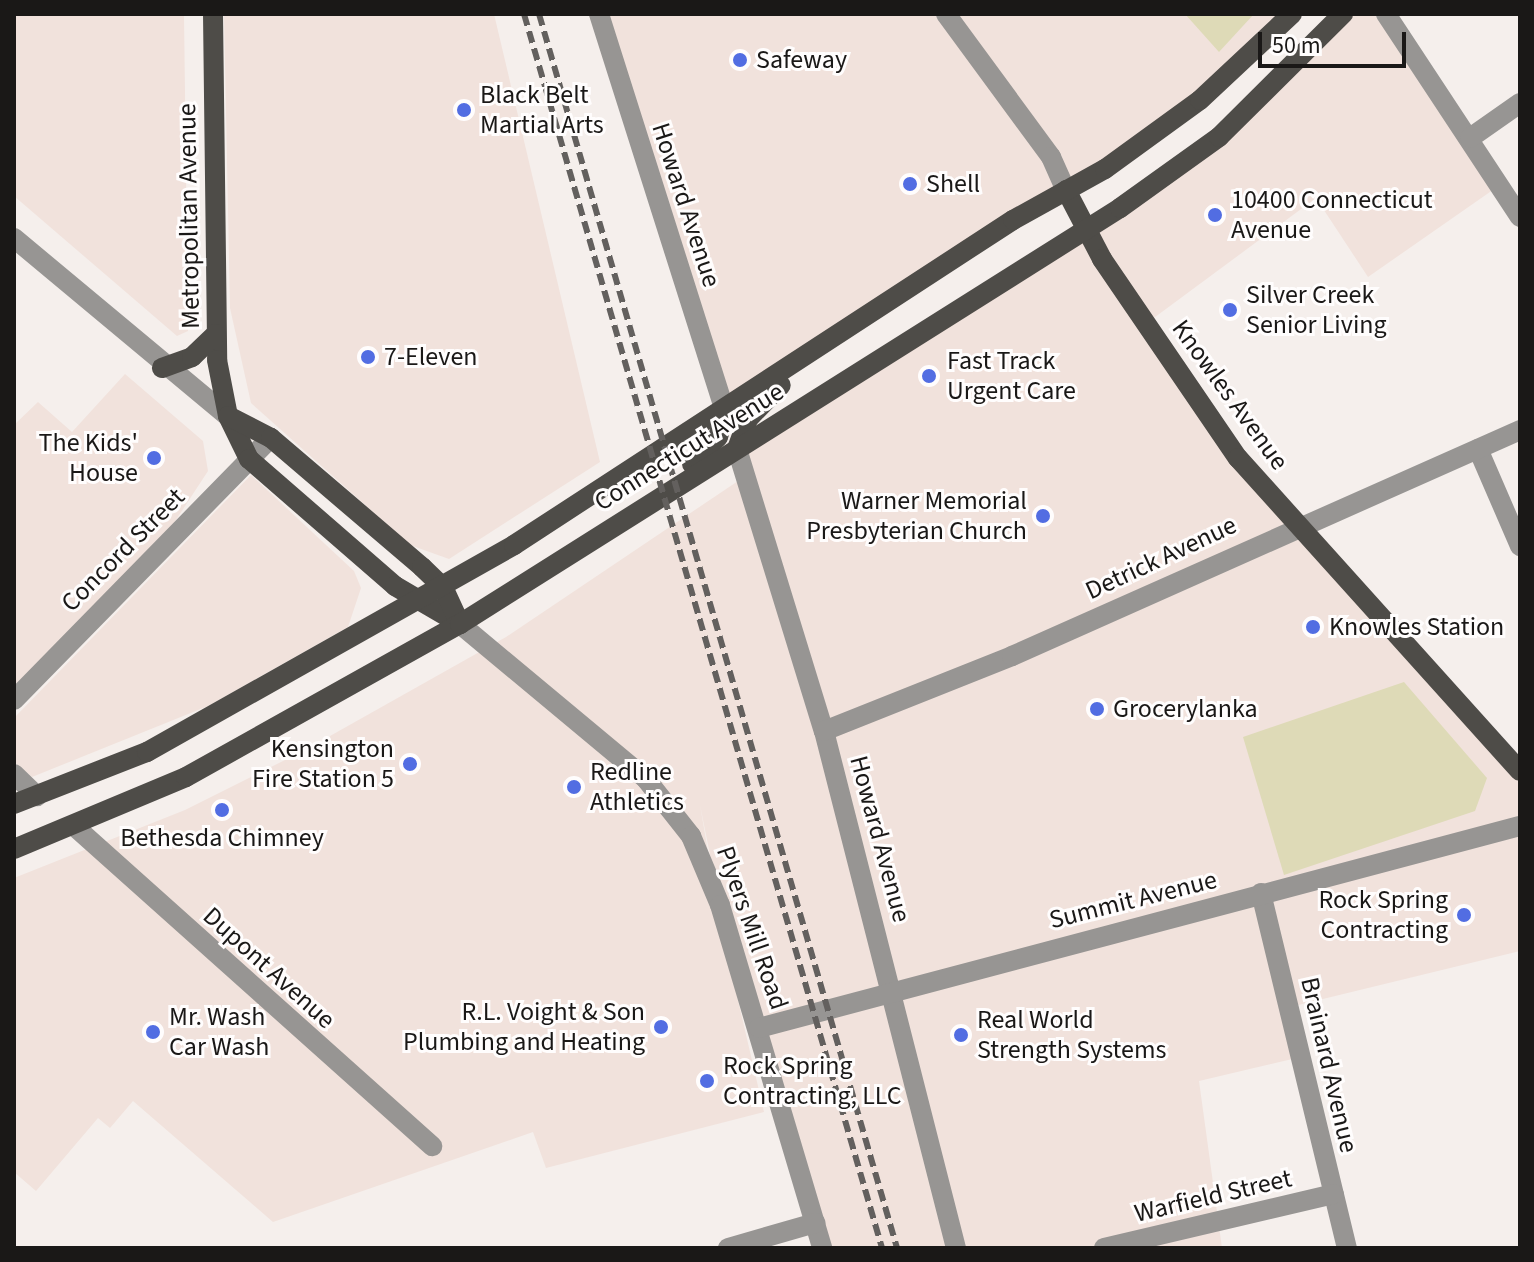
<!DOCTYPE html>
<html>
<head>
<meta charset="utf-8">
<style>
	body { margin:0 }
	#map { position:relative; width:1534px; height:1262px; overflow:hidden; background:#f5efec; font-family:"Source Sans 3",sans-serif }
	div>[style] { position:absolute }
	[style*='--x'] { left:calc(var(--x)*1px); top:calc(var(--y)*1px); width:calc(var(--w)*1px); rotate:calc(var(--a)*1deg) }
	.built>* { inset:0; background:#f1e2dc }
	.green>* { inset:0; background:#dedab7 }
	.minor>* { height:20px; margin:-10px; padding:0 10px; transform-origin:10px; border-radius:10px; background:#979593 }
	.major>* { height:20px; margin:-10px; padding:0 10px; transform-origin:10px; border-radius:10px; background:#4e4c48 }
	.rail>* { height:6px; margin-top:-3px; transform-origin:0; background:repeating-linear-gradient(90deg,#63605e 0 12px,transparent 0 18px) }
	.dots>* { width:22px; height:22px; translate:-50% -50%; box-sizing:border-box; border:4px solid #fffdfd; border-radius:50% }
	span { translate:-50% -50%; white-space:nowrap; text-align:center; line-height:1.15; -webkit-text-stroke:6px #fffdfd; paint-order:stroke }
	.poi-label { font-size:26px; color:#1a1817 }
	.left { translate:0 -50%; text-align:left }
	.right { translate:-100% -50%; text-align:right }
	.street-label { font-size:26px; color:#1a1817 }
	.frame { position:absolute; inset:0; border:16px solid #1a1817; pointer-events:none }
	.scale { position:absolute; left:1258px; top:32px; width:148px; height:36px; box-sizing:border-box; border:4px solid #1a1817; border-top:0; padding-left:10px; font-size:24px; line-height:28px; white-space:nowrap; color:#1a1817; -webkit-text-stroke:6px #fffdfd; paint-order:stroke }
</style>
</head>
<body>
<div id="map">
	<div class="built">
		<i style="clip-path:polygon(14px 14px,184px 14px,188px 331px,177px 336px,14px 196px)"></i>
		<i style="clip-path:polygon(224px 14px,494px 14px,600px 462px,449px 559px,410px 545px,251px 403px,230px 308px)"></i>
		<i style="clip-path:polygon(599px 14px,1292px 14px,1200px 100px,725px 412px)"></i>
		<i style="clip-path:polygon(1343px 14px,1386px 14px,1500px 185px,1368px 277px,1316px 198px,1147px 323px,1238px 458px,1520px 771px,1520px 951px,1290px 1007px,1301px 1057px,1199px 1081px,1222px 1248px,822px 1248px,720px 905px,700px 805px,721px 927px,764px 1112px,546px 1168px,533px 1132px,273px 1222px,133px 1101px,110px 1128px,98px 1118px,36px 1191px,14px 1172px,14px 878px,185px 810px,313px 746px,324px 749px,330px 736px,506px 637px,744px 477px,737px 449px,1219px 137px)"></i>
		<i style="clip-path:polygon(125px 374px,203px 441px,208px 471px,172px 526px,14px 689px,14px 425px,38px 402px,72px 432px)"></i>
		<i style="clip-path:polygon(251px 475px,354px 571px,361px 588px,348px 627px,208px 706px,32px 777px,14px 762px,14px 718px)"></i>
	</div>
	<div class="green">
		<i style="clip-path:polygon(1185px 14px,1254px 14px,1219px 52px)"></i>
		<i style="clip-path:polygon(1404px 682px,1487px 778px,1475px 811px,1284px 875px,1243px 737px)"></i>
	</div>
	<div class="minor">
		<i style="--x:599;--y:14;--w:417;--a:72.4"></i>
		<i style="--x:946;--y:14;--w:177;--a:53.7"></i>
		<i style="--x:1051;--y:157;--w:36;--a:66"></i>
		<i style="--x:1386;--y:14;--w:243;--a:56.6"></i>
		<i style="--x:1470;--y:138;--w:61;--a:-35"></i>
		<i style="--x:14;--y:238;--w:278;--a:39.8"></i>
		<i style="--x:737;--y:449;--w:295;--a:72.9"></i>
		<i style="--x:824;--y:731;--w:534;--a:75.68"></i>
		<i style="--x:1478;--y:449;--w:106;--a:66.6"></i>
		<i style="--x:460;--y:624;--w:242;--a:39.8"></i>
		<i style="--x:646;--y:779;--w:73;--a:51.7"></i>
		<i style="--x:691;--y:836;--w:75;--a:67.2"></i>
		<i style="--x:720;--y:905;--w:358;--a:73.4"></i>
		<i style="--x:14;--y:700;--w:367;--a:-45.6"></i>
		<i style="--x:824;--y:731;--w:202;--a:-21.7"></i>
		<i style="--x:1012;--y:656;--w:556;--a:-23.98"></i>
		<i style="--x:14;--y:774;--w:32;--a:44"></i>
		<i style="--x:73;--y:825;--w:482;--a:41.8"></i>
		<i style="--x:1261;--y:893;--w:365;--a:76.4"></i>
		<i style="--x:759;--y:1028;--w:787;--a:-14.87"></i>
		<i style="--x:728;--y:1248;--w:91;--a:-16"></i>
		<i style="--x:1104;--y:1248;--w:236;--a:-13.2"></i>
	</div>
	<div class="major">
		<i style="--x:213;--y:14;--w:346;--a:89.3"></i>
		<i style="--x:217;--y:360;--w:57;--a:78.9"></i>
		<i style="--x:228;--y:416;--w:48;--a:64"></i>
		<i style="--x:249;--y:459;--w:194;--a:41"></i>
		<i style="--x:395;--y:586;--w:75;--a:30.3"></i>
		<i style="--x:1066;--y:190;--w:78;--a:62.4"></i>
		<i style="--x:1102;--y:259;--w:241;--a:55.7"></i>
		<i style="--x:1238;--y:458;--w:421;--a:48"></i>
		<i style="--x:162;--y:368;--w:32;--a:-20"></i>
		<i style="--x:192;--y:357;--w:33;--a:-44"></i>
		<i style="--x:228;--y:416;--w:48;--a:27.1"></i>
		<i style="--x:271;--y:438;--w:199;--a:40.5"></i>
		<i style="--x:422;--y:567;--w:29;--a:44"></i>
		<i style="--x:443;--y:587;--w:41;--a:65.3"></i>
		<i style="--x:737;--y:449;--w:32;--a:-70"></i>
		<i style="--x:748;--y:419;--w:47;--a:-45.9"></i>
		<i style="--x:692;--y:464;--w:37;--a:-46"></i>
		<i style="--x:718;--y:437;--w:26;--a:-74"></i>
		<i style="--x:14;--y:804;--w:143;--a:-21.4"></i>
		<i style="--x:147;--y:752;--w:421;--a:-29.4"></i>
		<i style="--x:514;--y:545;--w:596;--a:-33.08"></i>
		<i style="--x:1013;--y:220;--w:105;--a:-29"></i>
		<i style="--x:1105;--y:169;--w:117;--a:-36"></i>
		<i style="--x:1200;--y:100;--w:126;--a:-43.1"></i>
		<i style="--x:14;--y:849;--w:186;--a:-22.7"></i>
		<i style="--x:186;--y:777;--w:314;--a:-29.2"></i>
		<i style="--x:460;--y:624;--w:780;--a:-32.22"></i>
		<i style="--x:1120;--y:208;--w:122;--a:-35.6"></i>
		<i style="--x:1219;--y:137;--w:175;--a:-44.8"></i>
	</div>
	<div class="rail">
		<i style="--x:524;--y:14;--w:1285;--a:73.82"></i>
		<i style="--x:539;--y:14;--w:1285;--a:73.82"></i>
	</div>
	<div class="dots">
		<i style="left:740px;top:60px;background:#526de2"></i>
		<i style="left:464px;top:110px;background:#526de2"></i>
		<i style="left:910px;top:184px;background:#526de2"></i>
		<i style="left:1215px;top:215px;background:#526de2"></i>
		<i style="left:1230px;top:310px;background:#526de2"></i>
		<i style="left:368px;top:357px;background:#526de2"></i>
		<i style="left:929px;top:376px;background:#526de2"></i>
		<i style="left:154px;top:458px;background:#526de2"></i>
		<i style="left:1043px;top:516px;background:#526de2"></i>
		<i style="left:1313px;top:627px;background:#526de2"></i>
		<i style="left:1097px;top:709px;background:#526de2"></i>
		<i style="left:410px;top:764px;background:#526de2"></i>
		<i style="left:574px;top:787px;background:#526de2"></i>
		<i style="left:222px;top:810px;background:#526de2"></i>
		<i style="left:1464px;top:915px;background:#526de2"></i>
		<i style="left:661px;top:1027px;background:#526de2"></i>
		<i style="left:153px;top:1032px;background:#526de2"></i>
		<i style="left:961px;top:1035px;background:#526de2"></i>
		<i style="left:707px;top:1081px;background:#526de2"></i>
	</div>
	<div class="poi-label">
		<span class="left" style="left:756px;top:60px">Safeway</span>
		<span class="left" style="left:480px;top:110px">Black Belt<br>Martial Arts</span>
		<span class="left" style="left:926px;top:184px">Shell</span>
		<span class="left" style="left:1231px;top:215px">10400 Connecticut<br>Avenue</span>
		<span class="left" style="left:1246px;top:310px">Silver Creek<br>Senior Living</span>
		<span class="left" style="left:384px;top:357px">7-Eleven</span>
		<span class="left" style="left:947px;top:376px">Fast Track<br>Urgent Care</span>
		<span class="right" style="left:138px;top:458px">The Kids'<br>House</span>
		<span class="right" style="left:1027px;top:516px">Warner Memorial<br>Presbyterian Church</span>
		<span class="left" style="left:1329px;top:627px">Knowles Station</span>
		<span class="left" style="left:1113px;top:709px">Grocerylanka</span>
		<span class="right" style="left:394px;top:764px">Kensington<br>Fire Station 5</span>
		<span class="left" style="left:590px;top:787px">Redline<br>Athletics</span>
		<span style="left:222px;top:838px">Bethesda Chimney</span>
		<span class="right" style="left:1448px;top:915px">Rock Spring<br>Contracting</span>
		<span class="right" style="left:645px;top:1027px">R.L. Voight &amp; Son<br>Plumbing and Heating</span>
		<span class="left" style="left:169px;top:1032px">Mr. Wash<br>Car Wash</span>
		<span class="left" style="left:977px;top:1035px">Real World<br>Strength Systems</span>
		<span class="left" style="left:723px;top:1081px">Rock Spring<br>Contracting, LLC</span>
	</div>
	<div class="street-label">
		<span style="left:686px;top:205px;rotate:72deg">Howard Avenue</span>
		<span style="left:189px;top:216px;rotate:-91deg">Metropolitan Avenue</span>
		<span style="left:1230px;top:395px;rotate:54deg">Knowles Avenue</span>
		<span style="left:689px;top:447px;rotate:-32deg">Connecticut Avenue</span>
		<span style="left:123px;top:550px;rotate:-45deg">Concord Street</span>
		<span style="left:1161px;top:558px;rotate:-25deg">Detrick Avenue</span>
		<span style="left:880px;top:839px;rotate:75deg">Howard Avenue</span>
		<span style="left:1133px;top:900px;rotate:-14deg">Summit Avenue</span>
		<span style="left:752px;top:928px;rotate:71deg">Plyers Mill Road</span>
		<span style="left:269px;top:968px;rotate:42deg">Dupont Avenue</span>
		<span style="left:1329px;top:1065px;rotate:77deg">Brainard Avenue</span>
		<span style="left:1213px;top:1196px;rotate:-13deg">Warfield Street</span>
	</div>
	<div class="frame"></div>
	<div class="scale">50 m</div>
</div>
</body>
</html>
